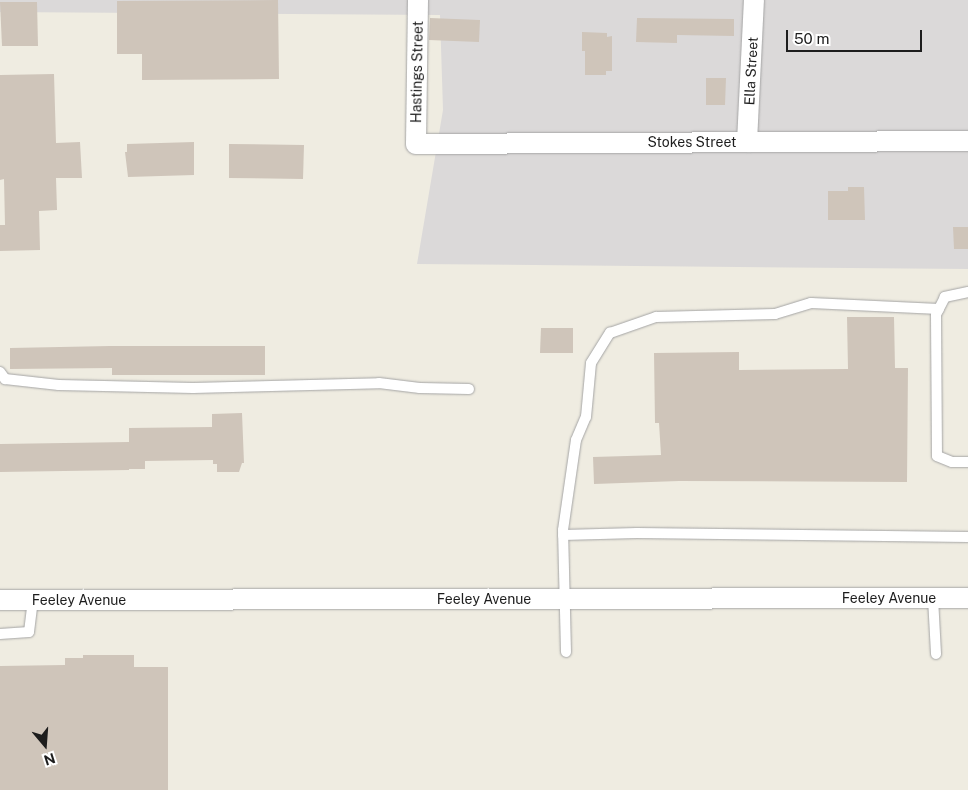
<!DOCTYPE html>
<html>
<head>
<meta charset="utf-8">
<style>
	body { margin:0 }
	#map { position:relative; width:968px; height:790px; overflow:hidden; background:#efece1; font-family:"Public Sans",sans-serif }
	div>[style] { position:absolute }
	[style*='--x'] { left:calc(var(--x)*1px); top:calc(var(--y)*1px); width:calc(var(--w)*1px); rotate:calc(var(--a)*1deg) }
	.residential>* { inset:0; background:#dbd9d9 }
	.building>* { inset:0; background:#cfc5ba }
	.roads { filter:drop-shadow(0 0 1px #a4a4a4) drop-shadow(0 0 1px #a4a4a4) }
	.service>* { height:10px; margin:-5px; padding:0 5px; transform-origin:5px; border-radius:5px; background:#fff }
	.minor>* { height:20px; margin:-10px; padding:0 10px; transform-origin:10px; border-radius:10px; background:#fff }
	span { translate:-50% -50%; white-space:nowrap; text-align:center; line-height:1.15; -webkit-text-stroke:4.5px #fff; paint-order:stroke }
	.street-label { font-size:14px; color:#1d1d1d }
	.north { position:absolute; left:20px; top:720px; width:50px; height:50px; -webkit-text-stroke:4px #fff; paint-order:stroke; rotate:162deg; font-size:14px; font-weight:700; line-height:20px; text-align:center; color:#1d1d1d }
	.north::after { content:''; display:block; margin:auto; width:18px; height:22px; background:#1d1d1d; clip-path:polygon(50% 0,100% 100%,50% 72%,0 100%) }
	.scale { position:absolute; left:786px; top:30px; width:136px; height:22px; box-sizing:border-box; border:2px solid #1d1d1d; border-top:0; padding-left:6px; font-size:15px; line-height:18px; white-space:nowrap; color:#1d1d1d; -webkit-text-stroke:4px #fff; paint-order:stroke }
</style>
</head>
<body>
<div id="map">
	<div class="residential">
		<i style="clip-path:polygon(0 0,968px 0,968px 269px,417px 264px,443px 110px,440px 15px,0 12px)"></i>
	</div>
	<div class="building">
		<i style="clip-path:polygon(278px 0,279px 79px,142px 80px,142px 54px,117px 54px,117px 1px)"></i>
		<i style="clip-path:polygon(0 2px,37px 2px,38px 46px,2px 46px)"></i>
		<i style="clip-path:polygon(430px 18px,480px 20px,479px 42px,429px 40px)"></i>
		<i style="clip-path:polygon(637px 18px,734px 19px,734px 36px,677px 35px,677px 43px,636px 42px)"></i>
		<i style="clip-path:polygon(582px 32px,607px 33px,607px 37px,612px 36px,612px 71px,606px 71px,606px 75px,585px 75px,585px 51px,582px 51px)"></i>
		<i style="clip-path:polygon(54px 74px,56px 143px,80px 142px,82px 178px,56px 178px,57px 210px,39px 211px,40px 250px,0 251px,0 225px,5px 225px,4px 179px,0 180px,0 75px)"></i>
		<i style="clip-path:polygon(706px 78px,726px 78px,725px 105px,706px 105px)"></i>
		<i style="clip-path:polygon(194px 142px,194px 175px,128px 177px,125px 152px,127px 152px,127px 144px)"></i>
		<i style="clip-path:polygon(229px 144px,304px 145px,303px 179px,229px 178px)"></i>
		<i style="clip-path:polygon(848px 187px,864px 187px,865px 220px,828px 220px,828px 191px,848px 191px)"></i>
		<i style="clip-path:polygon(953px 227px,968px 227px,968px 249px,954px 249px)"></i>
		<i style="clip-path:polygon(847px 317px,894px 317px,895px 368px,908px 368px,907px 482px,679px 481px,594px 484px,593px 457px,661px 455px,659px 423px,655px 423px,654px 353px,739px 352px,739px 370px,848px 369px)"></i>
		<i style="clip-path:polygon(541px 328px,573px 328px,573px 353px,540px 353px)"></i>
		<i style="clip-path:polygon(110px 346px,265px 346px,265px 375px,112px 375px,112px 368px,10px 369px,10px 348px)"></i>
		<i style="clip-path:polygon(242px 413px,244px 463px,242px 463px,239px 472px,217px 472px,217px 464px,213px 464px,213px 460px,145px 461px,145px 469px,129px 469px,129px 470px,0 472px,0 444px,129px 442px,129px 428px,212px 427px,212px 414px)"></i>
		<i style="clip-path:polygon(83px 655px,134px 655px,134px 667px,168px 667px,168px 790px,0 790px,0 666px,65px 665px,65px 658px,83px 658px)"></i>
	</div>
	<div class="roads">
		<div class="service">
			<i style="--x:968;--y:292;--w:24;--a:168"></i>
			<i style="--x:945;--y:297;--w:20;--a:117"></i>
			<i style="--x:936;--y:315;--w:141;--a:89.6"></i>
			<i style="--x:937;--y:456;--w:16;--a:22"></i>
			<i style="--x:952;--y:462;--w:16;--a:0"></i>
			<i style="--x:0;--y:372;--w:9;--a:54"></i>
			<i style="--x:5;--y:379;--w:54;--a:6.3"></i>
			<i style="--x:59;--y:385;--w:134;--a:1.3"></i>
			<i style="--x:193;--y:388;--w:186;--a:-1.5"></i>
			<i style="--x:379;--y:383;--w:41;--a:7"></i>
			<i style="--x:420;--y:388;--w:49;--a:1.2"></i>
			<i style="--x:563;--y:535;--w:74;--a:-1.5"></i>
			<i style="--x:637;--y:533;--w:331;--a:0.7"></i>
			<i style="--x:933;--y:598;--w:56;--a:86.9"></i>
			<i style="--x:0;--y:634;--w:29;--a:-4"></i>
			<i style="--x:29;--y:632;--w:32;--a:-83"></i>
			<i style="--x:566;--y:652;--w:122;--a:-91.4"></i>
			<i style="--x:563;--y:530;--w:91;--a:-81.8"></i>
			<i style="--x:576;--y:440;--w:25;--a:-67"></i>
			<i style="--x:586;--y:417;--w:54;--a:-84.7"></i>
			<i style="--x:591;--y:363;--w:36;--a:-58"></i>
			<i style="--x:610;--y:333;--w:49;--a:-19.2"></i>
			<i style="--x:656;--y:317;--w:119;--a:-1.4"></i>
			<i style="--x:775;--y:314;--w:38;--a:-17"></i>
			<i style="--x:811;--y:303;--w:128;--a:2.7"></i>
		</div>
		<div class="minor">
			<i style="--x:418;--y:0;--w:144;--a:90.8"></i>
			<i style="--x:416;--y:144;--w:552;--a:-0.31"></i>
			<i style="--x:747;--y:142;--w:142;--a:-87.2"></i>
			<i style="--x:0;--y:600;--w:968;--a:-0.12"></i>
		</div>
	</div>
	<div class="street-label">
		<span style="left:751px;top:71px;rotate:-87deg">Ella Street</span>
		<span style="left:417px;top:72px;rotate:-89deg">Hastings Street</span>
		<span style="left:692px;top:142px">Stokes Street</span>
		<span style="left:889px;top:598px">Feeley Avenue</span>
		<span style="left:484px;top:599px">Feeley Avenue</span>
		<span style="left:79px;top:600px">Feeley Avenue</span>
	</div>
	<div class="north">N</div>
	<div class="scale">50 m</div>
</div>
</body>
</html>
